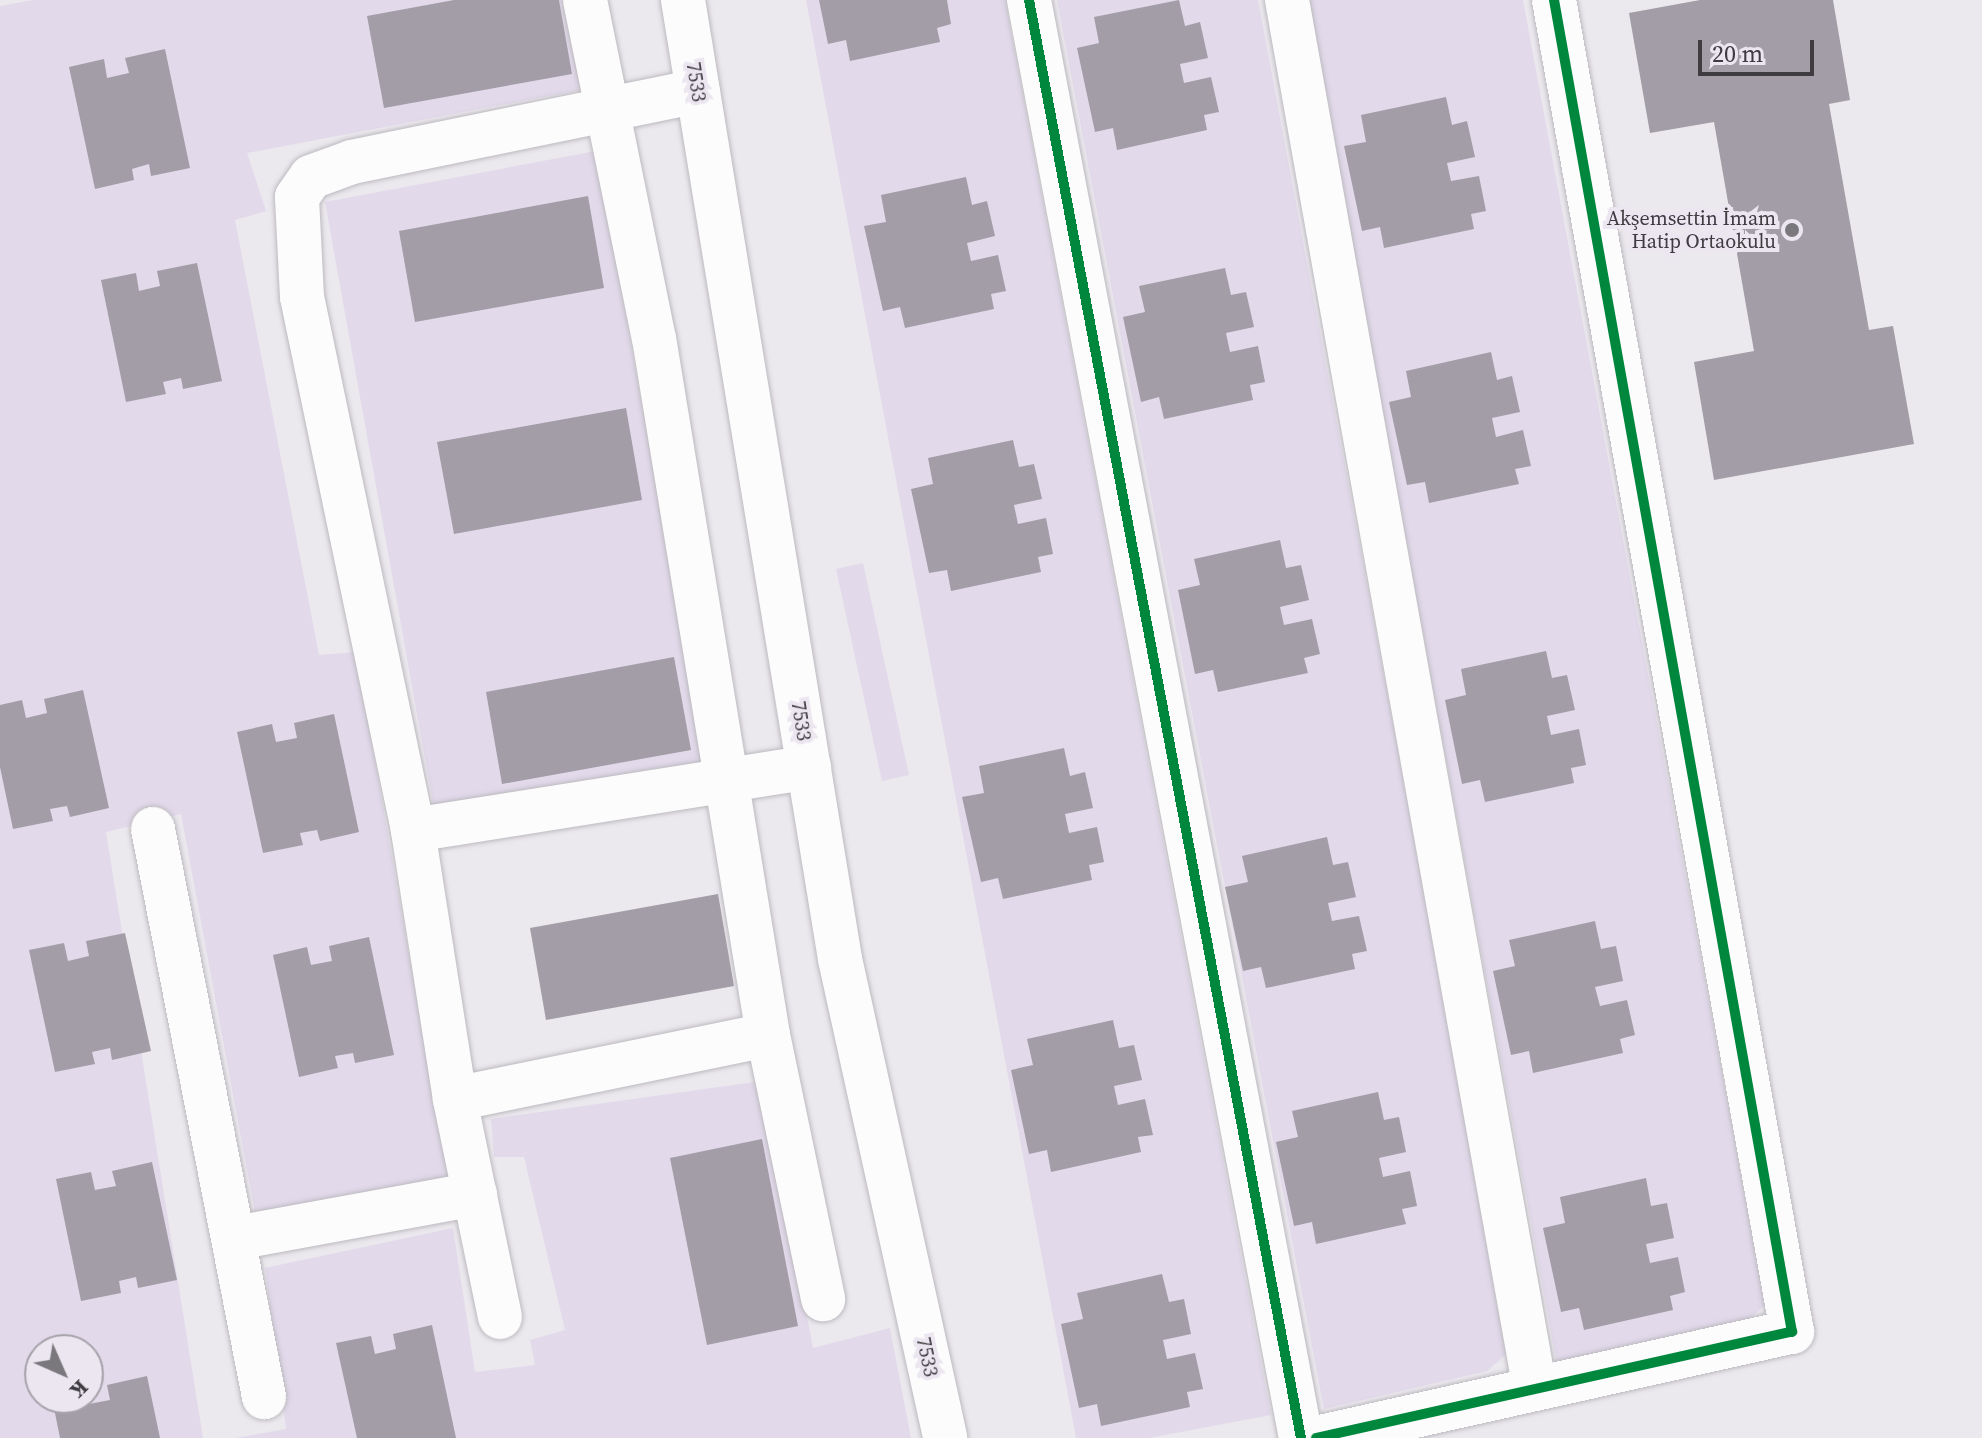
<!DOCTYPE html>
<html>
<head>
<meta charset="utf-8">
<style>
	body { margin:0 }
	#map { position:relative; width:1982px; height:1438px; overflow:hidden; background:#ebe8ee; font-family:"Source Serif 4",serif }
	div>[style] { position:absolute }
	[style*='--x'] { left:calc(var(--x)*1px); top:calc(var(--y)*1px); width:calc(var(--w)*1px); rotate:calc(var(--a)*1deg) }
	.green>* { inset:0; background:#e2d9eb }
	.building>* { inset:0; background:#a29da6 }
	.roads { filter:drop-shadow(0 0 2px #bcbabf) drop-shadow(0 0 2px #bcbabf) }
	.minor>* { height:44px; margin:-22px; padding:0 22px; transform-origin:22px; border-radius:22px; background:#fcfcfc }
	.cycleway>* { height:10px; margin:-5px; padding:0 5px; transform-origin:5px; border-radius:5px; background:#00873e }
	.dots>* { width:22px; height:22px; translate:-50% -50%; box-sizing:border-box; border:4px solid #ebe6f0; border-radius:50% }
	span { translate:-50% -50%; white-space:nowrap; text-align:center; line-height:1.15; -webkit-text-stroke:8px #ebe6f0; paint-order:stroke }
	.street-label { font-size:20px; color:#3e3c40 }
	.poi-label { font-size:20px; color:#3e3c40 }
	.right { translate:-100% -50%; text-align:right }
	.north { position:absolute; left:24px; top:1334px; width:80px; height:80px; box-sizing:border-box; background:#ebe6f0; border:2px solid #a6a2aa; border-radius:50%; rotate:135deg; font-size:22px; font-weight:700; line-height:32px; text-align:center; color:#3e3c40 }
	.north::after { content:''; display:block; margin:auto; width:28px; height:36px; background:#7b787d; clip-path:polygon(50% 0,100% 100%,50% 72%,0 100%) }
	.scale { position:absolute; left:1698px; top:40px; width:116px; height:36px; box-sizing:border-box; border:4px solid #3e3c40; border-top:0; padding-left:10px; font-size:24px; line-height:28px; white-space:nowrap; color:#3e3c40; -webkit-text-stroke:6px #ebe6f0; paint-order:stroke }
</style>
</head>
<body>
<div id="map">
	<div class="green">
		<i style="clip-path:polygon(evenodd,33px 0,569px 0,586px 89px,247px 153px,266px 211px,235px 220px,319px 655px,356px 652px,449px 1184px,256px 1218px,181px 814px,106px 832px,203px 1438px,0 1438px,0 6px,33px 0,40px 1350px,88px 1350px,88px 1398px,40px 1398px,40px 1350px)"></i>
		<i style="clip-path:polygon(806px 0,1005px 0,1271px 1415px,1149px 1438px,1076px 1438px)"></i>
		<i style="clip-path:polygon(1057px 0,1258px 0,1510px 1351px,1487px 1371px,1324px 1409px)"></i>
		<i style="clip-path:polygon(1307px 0,1523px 0,1765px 1305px,1743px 1325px,1557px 1365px)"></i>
		<i style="clip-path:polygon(596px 151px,707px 765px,435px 814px,325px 202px)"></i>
		<i style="clip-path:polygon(863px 563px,909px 775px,882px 781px,836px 569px)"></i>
		<i style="clip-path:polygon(762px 1081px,813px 1348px,890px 1328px,911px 1438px,236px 1438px,286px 1429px,265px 1268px,453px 1228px,475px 1372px,535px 1365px,530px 1340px,565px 1330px,524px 1157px,494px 1157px,491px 1119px)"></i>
	</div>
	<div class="building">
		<i style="clip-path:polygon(454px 0,559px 0,572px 74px,384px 108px,367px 16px)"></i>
		<i style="clip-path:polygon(819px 0,947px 0,951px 24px,937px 28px,940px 42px,850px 61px,846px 40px,828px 44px)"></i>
		<i style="clip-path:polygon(1179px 0,1185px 26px,1200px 22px,1208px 58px,1180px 64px,1184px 83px,1211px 77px,1219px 112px,1204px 115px,1207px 130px,1117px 150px,1113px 128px,1095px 132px,1077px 48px,1099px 43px,1094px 17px)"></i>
		<i style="clip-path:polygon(1700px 0,1833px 0,1850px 100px,1829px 104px,1869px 330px,1893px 326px,1914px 444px,1714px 480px,1694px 362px,1754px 351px,1714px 122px,1650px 133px,1629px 13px)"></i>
		<i style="clip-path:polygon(165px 49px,190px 168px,151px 176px,149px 164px,132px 169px,134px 180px,95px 189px,69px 67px,104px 59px,107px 78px,129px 73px,125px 58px)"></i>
		<i style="clip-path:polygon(1446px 97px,1452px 125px,1467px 121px,1475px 157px,1447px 163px,1451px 181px,1479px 176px,1486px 211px,1471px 214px,1474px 229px,1384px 248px,1380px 227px,1362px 231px,1344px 146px,1366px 142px,1361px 115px)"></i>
		<i style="clip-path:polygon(966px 177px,972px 205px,987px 201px,995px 236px,967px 243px,971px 261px,998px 255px,1006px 291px,991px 294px,994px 309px,905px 328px,900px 307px,883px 311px,864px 226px,886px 222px,881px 195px)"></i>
		<i style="clip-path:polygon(588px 196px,604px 288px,415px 322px,399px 231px)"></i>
		<i style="clip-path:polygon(197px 263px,222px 381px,183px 389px,181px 378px,163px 382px,166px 394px,126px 402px,101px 280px,136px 273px,139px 291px,160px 286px,157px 271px)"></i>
		<i style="clip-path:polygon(1225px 268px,1231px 295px,1246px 292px,1254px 327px,1226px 333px,1230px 352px,1258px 346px,1265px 382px,1250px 385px,1253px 400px,1164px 419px,1159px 397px,1141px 402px,1123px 317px,1145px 312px,1139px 286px)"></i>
		<i style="clip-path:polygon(1491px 352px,1497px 380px,1512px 376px,1520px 412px,1492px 418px,1496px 437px,1523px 430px,1531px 466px,1515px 469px,1519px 484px,1429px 503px,1425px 482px,1407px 485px,1389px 402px,1411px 397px,1406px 371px)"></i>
		<i style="clip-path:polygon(626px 408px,642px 500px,454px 534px,437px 442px)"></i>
		<i style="clip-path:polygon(1013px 440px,1019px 467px,1034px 464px,1042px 499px,1014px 505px,1018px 524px,1046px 518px,1053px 554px,1038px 557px,1041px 572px,951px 591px,947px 570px,929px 573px,911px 489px,933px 484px,928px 458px)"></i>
		<i style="clip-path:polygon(1280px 540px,1286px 568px,1301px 565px,1309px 600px,1280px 607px,1284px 625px,1312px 619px,1320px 654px,1304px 658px,1308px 673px,1218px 692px,1213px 670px,1195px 674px,1178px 590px,1200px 585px,1194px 559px)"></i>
		<i style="clip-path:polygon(1546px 651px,1552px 678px,1567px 675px,1575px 710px,1547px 716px,1551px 735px,1579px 729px,1586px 765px,1571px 768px,1574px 783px,1485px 802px,1480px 780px,1462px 784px,1445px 700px,1466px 695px,1461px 669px)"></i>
		<i style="clip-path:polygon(674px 657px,691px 750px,502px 784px,486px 692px)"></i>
		<i style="clip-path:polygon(83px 690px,109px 808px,70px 817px,67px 806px,50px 809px,53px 821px,13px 829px,0 767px,0 705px,22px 700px,26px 718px,47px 713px,44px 699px)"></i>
		<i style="clip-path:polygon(334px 714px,359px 832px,320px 841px,317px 830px,300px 833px,303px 845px,263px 853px,237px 732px,272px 724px,276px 742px,297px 738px,294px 723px)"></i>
		<i style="clip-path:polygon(1064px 748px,1070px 776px,1085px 772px,1093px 808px,1065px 814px,1069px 833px,1097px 827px,1104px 862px,1089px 865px,1092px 880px,1003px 899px,998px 878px,981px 882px,962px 797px,984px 793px,979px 766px)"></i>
		<i style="clip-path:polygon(1327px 837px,1333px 865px,1348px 862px,1356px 897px,1328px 903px,1332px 921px,1359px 916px,1367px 951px,1352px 954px,1355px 969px,1266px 988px,1261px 967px,1243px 971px,1225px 887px,1248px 882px,1242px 856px)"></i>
		<i style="clip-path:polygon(718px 894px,734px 986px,546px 1020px,530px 928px)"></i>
		<i style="clip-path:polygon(1595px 921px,1601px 949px,1616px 946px,1623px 981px,1595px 987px,1600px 1006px,1627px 1000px,1635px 1035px,1620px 1039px,1623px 1053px,1533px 1073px,1529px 1051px,1511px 1055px,1493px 971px,1515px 966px,1509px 940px)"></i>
		<i style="clip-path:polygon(125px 933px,151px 1051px,112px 1060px,110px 1048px,92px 1052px,95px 1064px,55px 1072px,29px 950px,64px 943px,68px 961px,89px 956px,86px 941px)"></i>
		<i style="clip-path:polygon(369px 937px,394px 1055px,355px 1063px,353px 1053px,335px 1056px,338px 1068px,299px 1077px,273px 955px,307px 947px,311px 965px,332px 961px,329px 946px)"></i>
		<i style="clip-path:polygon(1113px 1020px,1119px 1048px,1134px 1045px,1142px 1080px,1114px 1086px,1118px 1105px,1145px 1099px,1153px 1135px,1138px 1137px,1141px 1152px,1051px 1172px,1047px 1150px,1029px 1154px,1011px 1070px,1033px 1065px,1027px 1039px)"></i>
		<i style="clip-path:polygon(1378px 1092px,1384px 1120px,1399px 1117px,1406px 1152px,1379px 1158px,1383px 1177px,1410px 1171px,1417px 1206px,1402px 1209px,1406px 1224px,1316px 1244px,1312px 1222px,1294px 1226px,1276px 1142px,1298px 1137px,1292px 1111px)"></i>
		<i style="clip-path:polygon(762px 1139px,798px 1326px,707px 1345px,670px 1158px)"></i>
		<i style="clip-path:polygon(152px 1162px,177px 1280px,138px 1288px,136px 1277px,119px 1281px,121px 1293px,81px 1301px,56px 1179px,91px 1172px,95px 1190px,116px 1186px,112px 1171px)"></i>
		<i style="clip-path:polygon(1646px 1178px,1651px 1206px,1667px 1203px,1674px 1238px,1646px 1244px,1650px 1263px,1678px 1257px,1685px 1292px,1670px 1296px,1673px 1310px,1584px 1330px,1579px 1308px,1561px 1312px,1543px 1228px,1565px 1223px,1560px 1197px)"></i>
		<i style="clip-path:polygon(1162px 1274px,1169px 1302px,1184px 1299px,1191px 1334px,1163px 1340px,1167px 1359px,1195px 1353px,1203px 1389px,1187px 1392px,1190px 1407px,1101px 1426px,1097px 1404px,1079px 1408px,1061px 1324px,1083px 1319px,1077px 1293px)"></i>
		<i style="clip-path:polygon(432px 1325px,456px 1438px,357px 1438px,336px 1343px,371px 1336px,375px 1354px,396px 1349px,393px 1334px)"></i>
		<i style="clip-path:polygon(147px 1376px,160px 1438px,60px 1438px,52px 1398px,88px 1398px,89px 1404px,110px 1400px,107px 1385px)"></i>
	</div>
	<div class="roads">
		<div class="minor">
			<i style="--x:585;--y:0;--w:345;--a:78.5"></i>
			<i style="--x:654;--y:338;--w:706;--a:80.71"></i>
			<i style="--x:768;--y:1035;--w:270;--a:78.2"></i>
			<i style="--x:683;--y:0;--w:972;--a:80.7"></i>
			<i style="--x:840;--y:959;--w:490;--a:77.6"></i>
			<i style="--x:1029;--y:0;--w:1463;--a:79.29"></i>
			<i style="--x:1287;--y:0;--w:1411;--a:79.88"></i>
			<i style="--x:153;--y:829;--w:579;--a:78.94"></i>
			<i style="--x:413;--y:830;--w:401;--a:-9"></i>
			<i style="--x:455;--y:1099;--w:319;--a:-11.6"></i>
			<i style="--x:236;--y:1238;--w:243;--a:-10.4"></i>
			<i style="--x:500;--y:1317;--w:223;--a:-101.7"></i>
			<i style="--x:455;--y:1099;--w:272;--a:-98.9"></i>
			<i style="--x:413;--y:830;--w:544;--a:-101.76"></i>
			<i style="--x:302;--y:297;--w:100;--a:-92.9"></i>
			<i style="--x:297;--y:197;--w:24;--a:-55"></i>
			<i style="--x:311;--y:177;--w:44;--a:-20.1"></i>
			<i style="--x:352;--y:162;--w:353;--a:-11.6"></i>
			<i style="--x:1316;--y:1438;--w:488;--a:-12.6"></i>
			<i style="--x:1792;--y:1332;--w:1353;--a:-100.13"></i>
		</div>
	</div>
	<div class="cycleway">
		<i style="--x:1029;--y:0;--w:1463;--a:79.29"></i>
		<i style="--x:1316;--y:1438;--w:488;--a:-12.6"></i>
		<i style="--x:1792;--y:1332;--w:1353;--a:-100.13"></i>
	</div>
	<div class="dots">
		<i style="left:1792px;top:230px;background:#7b787d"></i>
	</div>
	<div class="street-label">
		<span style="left:696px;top:82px;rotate:81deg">7533</span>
		<span style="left:801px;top:721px;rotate:81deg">7533</span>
		<span style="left:927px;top:1357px;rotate:78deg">7533</span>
	</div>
	<div class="poi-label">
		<span class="right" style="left:1776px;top:230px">Akşemsettin İmam<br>Hatip Ortaokulu</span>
	</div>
	<div class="north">K</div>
	<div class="scale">20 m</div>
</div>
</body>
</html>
